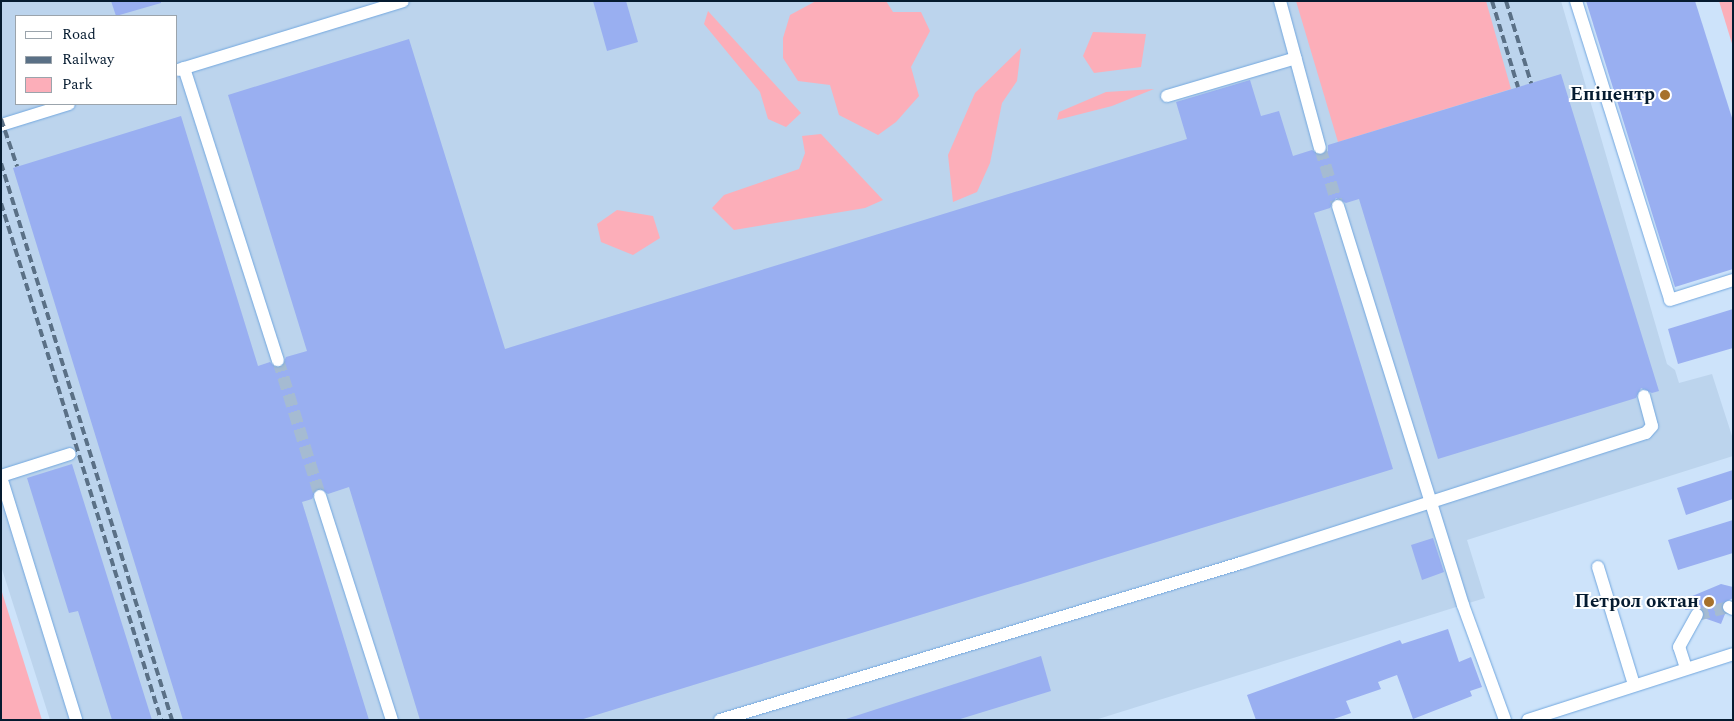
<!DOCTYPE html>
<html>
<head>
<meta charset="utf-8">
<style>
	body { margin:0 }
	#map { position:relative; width:1734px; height:721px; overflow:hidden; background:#cde3fa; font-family:Spectral,serif }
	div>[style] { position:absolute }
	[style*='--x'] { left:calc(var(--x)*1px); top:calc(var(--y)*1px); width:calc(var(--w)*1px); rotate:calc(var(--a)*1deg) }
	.built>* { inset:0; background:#bcd4ed }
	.green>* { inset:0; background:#fcaeb9 }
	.building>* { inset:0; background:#99aff1 }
	.minor-tunnel>* { height:12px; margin-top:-6px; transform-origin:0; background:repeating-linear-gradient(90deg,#a5bbd2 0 12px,transparent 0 18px) }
	.roads { filter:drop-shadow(0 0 1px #72a7de) drop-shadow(0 0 1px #72a7de) }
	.minor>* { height:12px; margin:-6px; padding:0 6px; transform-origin:6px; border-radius:6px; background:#fff }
	.rail>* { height:4px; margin-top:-2px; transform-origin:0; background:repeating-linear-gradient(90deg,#5a7086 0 8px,transparent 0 12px) }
	.dots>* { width:14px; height:14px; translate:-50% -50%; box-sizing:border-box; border:2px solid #fff; border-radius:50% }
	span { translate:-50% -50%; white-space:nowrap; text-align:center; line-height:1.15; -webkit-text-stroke:4px #fff; paint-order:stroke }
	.poi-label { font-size:19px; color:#051b30; font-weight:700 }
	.right { translate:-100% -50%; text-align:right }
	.frame { position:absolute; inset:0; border:2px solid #051b30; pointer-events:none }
	.legend { position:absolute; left:15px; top:15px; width:162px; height:90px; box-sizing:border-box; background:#fff; border:1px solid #9ba4ac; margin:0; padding:6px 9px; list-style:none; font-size:15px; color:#051b30 }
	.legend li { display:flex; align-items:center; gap:10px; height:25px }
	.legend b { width:25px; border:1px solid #9ba4ac }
</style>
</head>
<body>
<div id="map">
	<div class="built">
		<i style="clip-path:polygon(evenodd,1px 1px,1561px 1px,1667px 364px,1675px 370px,1679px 383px,1712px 374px,1733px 439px,1733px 456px,1467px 540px,1485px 598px,1095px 720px,50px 720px,1px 566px,1px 1px,16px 16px,176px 16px,176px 104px,16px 104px,16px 16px)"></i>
	</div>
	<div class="green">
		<i style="clip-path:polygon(816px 1px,886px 1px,893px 12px,921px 12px,930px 31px,911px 67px,919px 96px,896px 122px,878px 135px,839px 115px,830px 85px,798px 81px,783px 58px,783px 38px,790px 15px)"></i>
		<i style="clip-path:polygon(1296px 1px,1486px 1px,1511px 89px,1338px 142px)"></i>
		<i style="clip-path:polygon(1719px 1px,1733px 1px,1733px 47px)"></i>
		<i style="clip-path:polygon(708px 11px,801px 113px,786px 127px,768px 119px,760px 92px,704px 24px)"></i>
		<i style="clip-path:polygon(1093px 32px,1146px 34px,1141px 67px,1094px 73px,1083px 56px)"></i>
		<i style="clip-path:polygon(1021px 48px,1017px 81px,1002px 103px,990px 163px,977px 192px,953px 202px,948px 155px,975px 93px)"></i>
		<i style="clip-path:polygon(1154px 89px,1112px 106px,1057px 120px,1059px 112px,1106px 92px)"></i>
		<i style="clip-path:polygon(821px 134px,883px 200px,865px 208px,734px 230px,712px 208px,724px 195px,799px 169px,805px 153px,802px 136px)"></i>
		<i style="clip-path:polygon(617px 210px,653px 216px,660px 238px,633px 255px,601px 242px,597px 224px)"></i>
		<i style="clip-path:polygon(1px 589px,42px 720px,1px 720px)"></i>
	</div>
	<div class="building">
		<i style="clip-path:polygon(111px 1px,161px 1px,161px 3px,116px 16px)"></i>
		<i style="clip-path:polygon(593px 1px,626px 1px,638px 42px,607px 51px)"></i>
		<i style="clip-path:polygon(1586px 1px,1695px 1px,1733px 121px,1733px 269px,1675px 287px)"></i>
		<i style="clip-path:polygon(409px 39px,505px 349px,1187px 139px,1176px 102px,1250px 80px,1261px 116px,1279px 111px,1293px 156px,1312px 150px,1322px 156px,1328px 151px,1328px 145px,1561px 74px,1659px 391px,1652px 393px,1641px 388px,1636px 398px,1438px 459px,1359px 199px,1346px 203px,1336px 198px,1330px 208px,1314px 213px,1393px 469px,580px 720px,420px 720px,349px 487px,328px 494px,318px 488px,312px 499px,302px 502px,369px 720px,183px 720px,13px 168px,181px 116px,258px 366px,270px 362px,276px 368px,281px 368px,286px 357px,307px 351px,228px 95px)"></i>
		<i style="clip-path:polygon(1733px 309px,1733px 348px,1678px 364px,1668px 329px)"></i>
		<i style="clip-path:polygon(72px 464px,152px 720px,112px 720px,78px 611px,69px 613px,27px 478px)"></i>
		<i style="clip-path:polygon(1733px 470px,1733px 499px,1686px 515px,1677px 488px)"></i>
		<i style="clip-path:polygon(1733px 520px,1733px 553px,1678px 570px,1668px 540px)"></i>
		<i style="clip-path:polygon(1433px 538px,1444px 572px,1422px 580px,1411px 545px)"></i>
		<i style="clip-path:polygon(1721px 584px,1733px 587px,1733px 598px,1722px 604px,1725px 614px,1721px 624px,1704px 618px,1701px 608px,1685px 610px,1690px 597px)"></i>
		<i style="clip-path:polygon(1448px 629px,1459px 662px,1471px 657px,1482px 687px,1470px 691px,1472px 696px,1413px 719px,1397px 675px,1378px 682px,1381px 689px,1346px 701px,1351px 713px,1331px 720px,1256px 720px,1247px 695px,1400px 640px,1402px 644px)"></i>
		<i style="clip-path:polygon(1041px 656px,1051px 691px,957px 720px,843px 720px)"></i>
	</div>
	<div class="minor-tunnel">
		<i style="--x:1320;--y:148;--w:61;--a:72.8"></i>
		<i style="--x:278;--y:360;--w:142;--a:72.8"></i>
		<i style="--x:1697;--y:615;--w:33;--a:-14"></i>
	</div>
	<div class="roads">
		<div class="minor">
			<i style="--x:1280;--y:1;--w:152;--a:74.8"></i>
			<i style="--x:1576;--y:1;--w:313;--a:72.5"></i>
			<i style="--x:1670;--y:300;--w:66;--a:-17.6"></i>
			<i style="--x:184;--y:68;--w:307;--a:72.2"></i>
			<i style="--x:178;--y:70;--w:235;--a:-17"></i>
			<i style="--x:1167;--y:96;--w:134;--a:-16.4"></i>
			<i style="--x:1;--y:125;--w:71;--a:-17.2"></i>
			<i style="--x:1338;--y:206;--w:418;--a:72.6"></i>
			<i style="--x:1463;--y:605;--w:122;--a:69.9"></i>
			<i style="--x:1;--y:476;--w:72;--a:-17.7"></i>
			<i style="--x:1;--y:477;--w:254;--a:72.8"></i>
			<i style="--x:320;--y:496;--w:235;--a:72.2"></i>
			<i style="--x:1598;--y:567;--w:123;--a:73"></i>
			<i style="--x:1729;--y:607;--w:4;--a:27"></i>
			<i style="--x:1686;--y:668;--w:22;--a:-108"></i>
			<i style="--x:1679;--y:647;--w:37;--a:-61"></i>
			<i style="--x:720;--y:720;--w:544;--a:-16.77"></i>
			<i style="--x:1241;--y:563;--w:425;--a:-17.8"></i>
			<i style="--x:1646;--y:433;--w:9;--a:-49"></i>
			<i style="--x:1652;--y:426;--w:31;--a:-105"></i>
			<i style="--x:1528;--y:720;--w:215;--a:-17.8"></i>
		</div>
	</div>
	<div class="rail">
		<i style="--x:1492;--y:1;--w:90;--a:73.2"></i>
		<i style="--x:1506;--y:1;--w:86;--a:73"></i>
		<i style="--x:1;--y:119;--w:50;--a:71.2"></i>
		<i style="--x:1;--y:163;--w:583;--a:72.93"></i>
		<i style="--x:1;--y:203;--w:541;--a:72.8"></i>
	</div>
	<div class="dots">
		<i style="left:1665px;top:95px;background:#a7712b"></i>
		<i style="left:1709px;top:602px;background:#a7712b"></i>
	</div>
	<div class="poi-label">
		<span class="right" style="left:1655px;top:95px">Епіцентр</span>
		<span class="right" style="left:1699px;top:602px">Петрол октан</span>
	</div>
	<div class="frame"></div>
	<ul class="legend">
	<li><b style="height:6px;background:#fff"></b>Road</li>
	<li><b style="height:6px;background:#5a7086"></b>Railway</li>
	<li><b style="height:14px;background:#fcaeb9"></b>Park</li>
	</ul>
</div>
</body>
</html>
